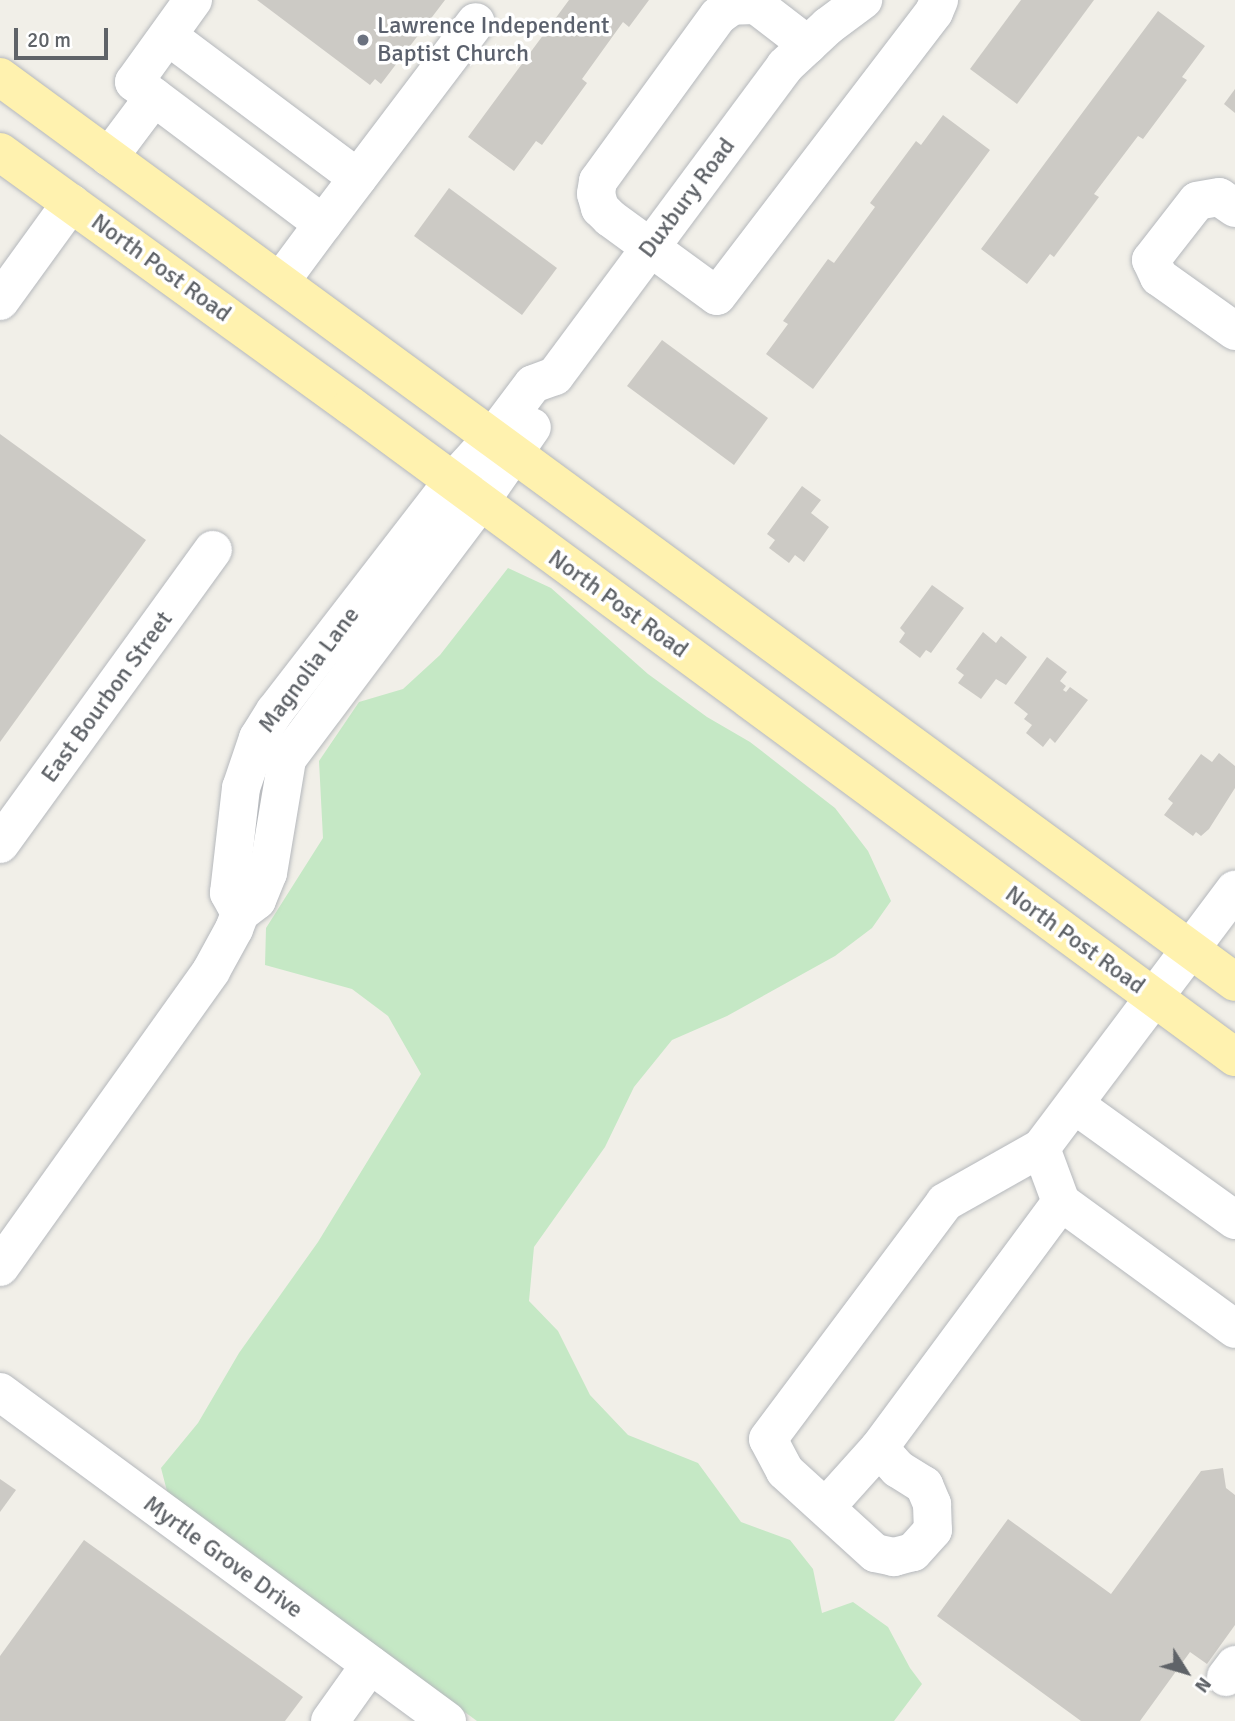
<!DOCTYPE html>
<html>
<head>
<meta charset="utf-8">
<style>
	body { margin:0 }
	#map { position:relative; width:1235px; height:1721px; overflow:hidden; background:#f1efe8; font-family:Signika,sans-serif }
	div>[style] { position:absolute }
	[style*='--x'] { left:calc(var(--x)*1px); top:calc(var(--y)*1px); width:calc(var(--w)*1px); rotate:calc(var(--a)*1deg) }
	.green>* { inset:0; background:#c5e8c5 }
	.building>* { inset:0; background:#cccac5 }
	.roads { filter:drop-shadow(0 0 2px #b5b8bc) drop-shadow(0 0 2px #b5b8bc) }
	.minor>* { height:38px; margin:-19px; padding:0 19px; transform-origin:19px; border-radius:19px; background:#fff }
	.major>* { height:38px; margin:-19px; padding:0 19px; transform-origin:19px; border-radius:19px; background:#fff2af }
	.dots>* { width:19px; height:19px; translate:-50% -50%; box-sizing:border-box; border:4px solid #fff; border-radius:50% }
	span { translate:-50% -50%; white-space:nowrap; text-align:center; line-height:1.15; -webkit-text-stroke:7px #fff; paint-order:stroke }
	.worship-label { font-size:24px; color:#5b616d }
	.left { translate:0 -50%; text-align:left }
	.street-label { font-size:24px; color:#5f6368 }
	.north { position:absolute; left:1151px; top:1637px; width:70px; height:70px; -webkit-text-stroke:5px #fff; paint-order:stroke; rotate:127deg; font-size:19px; font-weight:700; line-height:28px; text-align:center; color:#5f6368 }
	.north::after { content:''; display:block; margin:auto; width:24px; height:32px; background:#5f6368; clip-path:polygon(50% 0,100% 100%,50% 72%,0 100%) }
	.scale { position:absolute; left:14px; top:28px; width:94px; height:32px; box-sizing:border-box; border:4px solid #5f6368; border-top:0; padding-left:9px; font-size:21px; line-height:24px; white-space:nowrap; color:#5f6368; -webkit-text-stroke:5px #fff; paint-order:stroke }
</style>
</head>
<body>
<div id="map">
	<div class="green">
		<i style="clip-path:polygon(508px 568px,551px 588px,648px 674px,707px 717px,750px 742px,835px 808px,868px 851px,891px 901px,872px 928px,835px 956px,727px 1016px,672px 1040px,634px 1087px,605px 1147px,534px 1247px,529px 1301px,558px 1331px,590px 1395px,628px 1435px,698px 1463px,741px 1522px,790px 1540px,813px 1569px,822px 1613px,853px 1602px,888px 1627px,910px 1668px,922px 1684px,894px 1721px,477px 1721px,168px 1495px,161px 1468px,198px 1423px,239px 1353px,318px 1242px,421px 1074px,388px 1016px,352px 989px,265px 965px,266px 928px,323px 838px,319px 761px,359px 702px,403px 689px,440px 655px)"></i>
	</div>
	<div class="building">
		<i style="clip-path:polygon(257px 0,445px 0,381px 84px,375px 79px,370px 85px)"></i>
		<i style="clip-path:polygon(569px 0,649px 0,629px 27px,623px 22px,582px 79px,587px 83px,542px 145px,536px 141px,514px 171px,468px 137px)"></i>
		<i style="clip-path:polygon(1021px 0,1094px 0,1017px 104px,970px 69px)"></i>
		<i style="clip-path:polygon(1158px 11px,1205px 46px,1182px 77px,1187px 80px,1143px 139px,1138px 136px,1094px 194px,1099px 197px,1054px 257px,1050px 254px,1027px 284px,981px 249px)"></i>
		<i style="clip-path:polygon(1235px 89px,1235px 113px,1224px 104px)"></i>
		<i style="clip-path:polygon(943px 115px,990px 150px,813px 389px,766px 354px,788px 324px,783px 321px,828px 259px,834px 263px,875px 207px,870px 203px,916px 141px,921px 145px)"></i>
		<i style="clip-path:polygon(449px 188px,557px 268px,522px 315px,414px 236px)"></i>
		<i style="clip-path:polygon(662px 340px,768px 418px,734px 465px,627px 386px)"></i>
		<i style="clip-path:polygon(0 434px,146px 540px,0 742px)"></i>
		<i style="clip-path:polygon(802px 486px,821px 500px,811px 513px,829px 527px,804px 562px,795px 555px,789px 563px,769px 548px,775px 540px,767px 534px)"></i>
		<i style="clip-path:polygon(932px 585px,964px 608px,931px 653px,926px 650px,920px 658px,899px 642px,905px 633px,900px 628px)"></i>
		<i style="clip-path:polygon(983px 632px,996px 643px,1001px 636px,1027px 657px,1006px 685px,996px 679px,981px 699px,958px 683px,964px 675px,956px 669px)"></i>
		<i style="clip-path:polygon(1047px 657px,1067px 672px,1060px 681px,1066px 686px,1063px 690px,1066px 692px,1070px 687px,1088px 700px,1055px 743px,1050px 738px,1043px 747px,1026px 733px,1032px 725px,1024px 719px,1028px 714px,1014px 703px)"></i>
		<i style="clip-path:polygon(1219px 753px,1235px 766px,1235px 788px,1209px 829px,1201px 836px,1196px 832px,1193px 836px,1164px 815px,1173px 803px,1168px 799px,1201px 754px,1212px 762px)"></i>
		<i style="clip-path:polygon(1223px 1468px,1226px 1488px,1235px 1495px,1235px 1625px,1207px 1664px,1190px 1652px,1140px 1721px,1081px 1721px,937px 1616px,1008px 1519px,1111px 1594px,1201px 1471px)"></i>
		<i style="clip-path:polygon(0 1479px,16px 1490px,0 1512px)"></i>
		<i style="clip-path:polygon(84px 1540px,303px 1697px,285px 1721px,0 1721px,0 1656px)"></i>
	</div>
	<div class="roads">
		<div class="minor">
			<i style="--x:193;--y:0;--w:101;--a:125.7"></i>
			<i style="--x:134;--y:82;--w:236;--a:36.9"></i>
			<i style="--x:323;--y:224;--w:72;--a:126.6"></i>
			<i style="--x:168;--y:36;--w:237;--a:36.8"></i>
			<i style="--x:808;--y:45;--w:66;--a:-142.4"></i>
			<i style="--x:756;--y:5;--w:24;--a:178"></i>
			<i style="--x:732;--y:6;--w:17;--a:144"></i>
			<i style="--x:718;--y:16;--w:204;--a:126"></i>
			<i style="--x:598;--y:181;--w:13;--a:99"></i>
			<i style="--x:596;--y:194;--w:15;--a:74"></i>
			<i style="--x:600;--y:208;--w:14;--a:45"></i>
			<i style="--x:610;--y:218;--w:132;--a:36.1"></i>
			<i style="--x:717;--y:296;--w:357;--a:-52.6"></i>
			<i style="--x:934;--y:12;--w:13;--a:-67"></i>
			<i style="--x:109;--y:157;--w:75;--a:-53.1"></i>
			<i style="--x:1235;--y:208;--w:19;--a:-145"></i>
			<i style="--x:1219;--y:197;--w:22;--a:170"></i>
			<i style="--x:1197;--y:201;--w:75;--a:127.9"></i>
			<i style="--x:1151;--y:260;--w:19;--a:65"></i>
			<i style="--x:1159;--y:277;--w:93;--a:35.4"></i>
			<i style="--x:323;--y:224;--w:253;--a:-52.9"></i>
			<i style="--x:0;--y:301;--w:121;--a:-54.1"></i>
			<i style="--x:0;--y:844;--w:363;--a:-54.1"></i>
			<i style="--x:240;--y:913;--w:23;--a:-119"></i>
			<i style="--x:229;--y:893;--w:106;--a:-83.5"></i>
			<i style="--x:241;--y:788;--w:53;--a:-71.2"></i>
			<i style="--x:258;--y:738;--w:32;--a:-58"></i>
			<i style="--x:275;--y:711;--w:289;--a:-52.3"></i>
			<i style="--x:452;--y:482;--w:61;--a:-47.7"></i>
			<i style="--x:493;--y:437;--w:66;--a:-53"></i>
			<i style="--x:533;--y:384;--w:23;--a:-20"></i>
			<i style="--x:555;--y:376;--w:386;--a:-53.4"></i>
			<i style="--x:785;--y:66;--w:59;--a:-42.9"></i>
			<i style="--x:828;--y:26;--w:44;--a:-36.6"></i>
			<i style="--x:1075;--y:1105;--w:197;--a:35.7"></i>
			<i style="--x:1041;--y:1148;--w:58;--a:69.7"></i>
			<i style="--x:1061;--y:1202;--w:215;--a:36.1"></i>
			<i style="--x:1061;--y:1202;--w:306;--a:126.5"></i>
			<i style="--x:879;--y:1448;--w:28;--a:48"></i>
			<i style="--x:898;--y:1469;--w:31;--a:32"></i>
			<i style="--x:924;--y:1485;--w:21;--a:67"></i>
			<i style="--x:932;--y:1504;--w:26;--a:88"></i>
			<i style="--x:933;--y:1530;--w:30;--a:132"></i>
			<i style="--x:913;--y:1552;--w:20;--a:165"></i>
			<i style="--x:894;--y:1557;--w:19;--a:-168"></i>
			<i style="--x:875;--y:1553;--w:122;--a:-137.7"></i>
			<i style="--x:785;--y:1471;--w:36;--a:-118"></i>
			<i style="--x:768;--y:1439;--w:296;--a:-53.2"></i>
			<i style="--x:945;--y:1202;--w:110;--a:-29.4"></i>
			<i style="--x:1041;--y:1148;--w:323;--a:-53.1"></i>
			<i style="--x:0;--y:1267;--w:364;--a:-54.5"></i>
			<i style="--x:211;--y:971;--w:48;--a:-61.3"></i>
			<i style="--x:234;--y:929;--w:17;--a:-69"></i>
			<i style="--x:240;--y:913;--w:21;--a:-37"></i>
			<i style="--x:257;--y:900;--w:29;--a:-68"></i>
			<i style="--x:268;--y:873;--w:116;--a:-80.5"></i>
			<i style="--x:287;--y:759;--w:321;--a:-53.1"></i>
			<i style="--x:480;--y:502;--w:91;--a:-55.3"></i>
			<i style="--x:0;--y:1392;--w:555;--a:36.35"></i>
			<i style="--x:826;--y:1507;--w:79;--a:-48.1"></i>
			<i style="--x:1226;--y:1677;--w:15;--a:-53"></i>
			<i style="--x:330;--y:1721;--w:69;--a:-54.5"></i>
		</div>
		<div class="major">
			<i style="--x:0;--y:77;--w:1531;--a:36.23"></i>
			<i style="--x:0;--y:152;--w:433;--a:35.9"></i>
			<i style="--x:351;--y:406;--w:1098;--a:36.37"></i>
		</div>
	</div>
	<div class="dots">
		<i style="left:363px;top:40px;background:#6b7280"></i>
	</div>
	<div class="worship-label">
		<span class="left" style="left:377px;top:40px">Lawrence Independent<br>Baptist Church</span>
	</div>
	<div class="street-label">
		<span style="left:687px;top:198px;rotate:-53deg">Duxbury Road</span>
		<span style="left:161px;top:268px;rotate:36deg">North Post Road</span>
		<span style="left:618px;top:604px;rotate:36deg">North Post Road</span>
		<span style="left:309px;top:670px;rotate:-53deg">Magnolia Lane</span>
		<span style="left:107px;top:697px;rotate:-54deg">East Bourbon Street</span>
		<span style="left:1075px;top:940px;rotate:36deg">North Post Road</span>
		<span style="left:223px;top:1557px;rotate:36deg">Myrtle Grove Drive</span>
	</div>
	<div class="north">N</div>
	<div class="scale">20 m</div>
</div>
</body>
</html>
